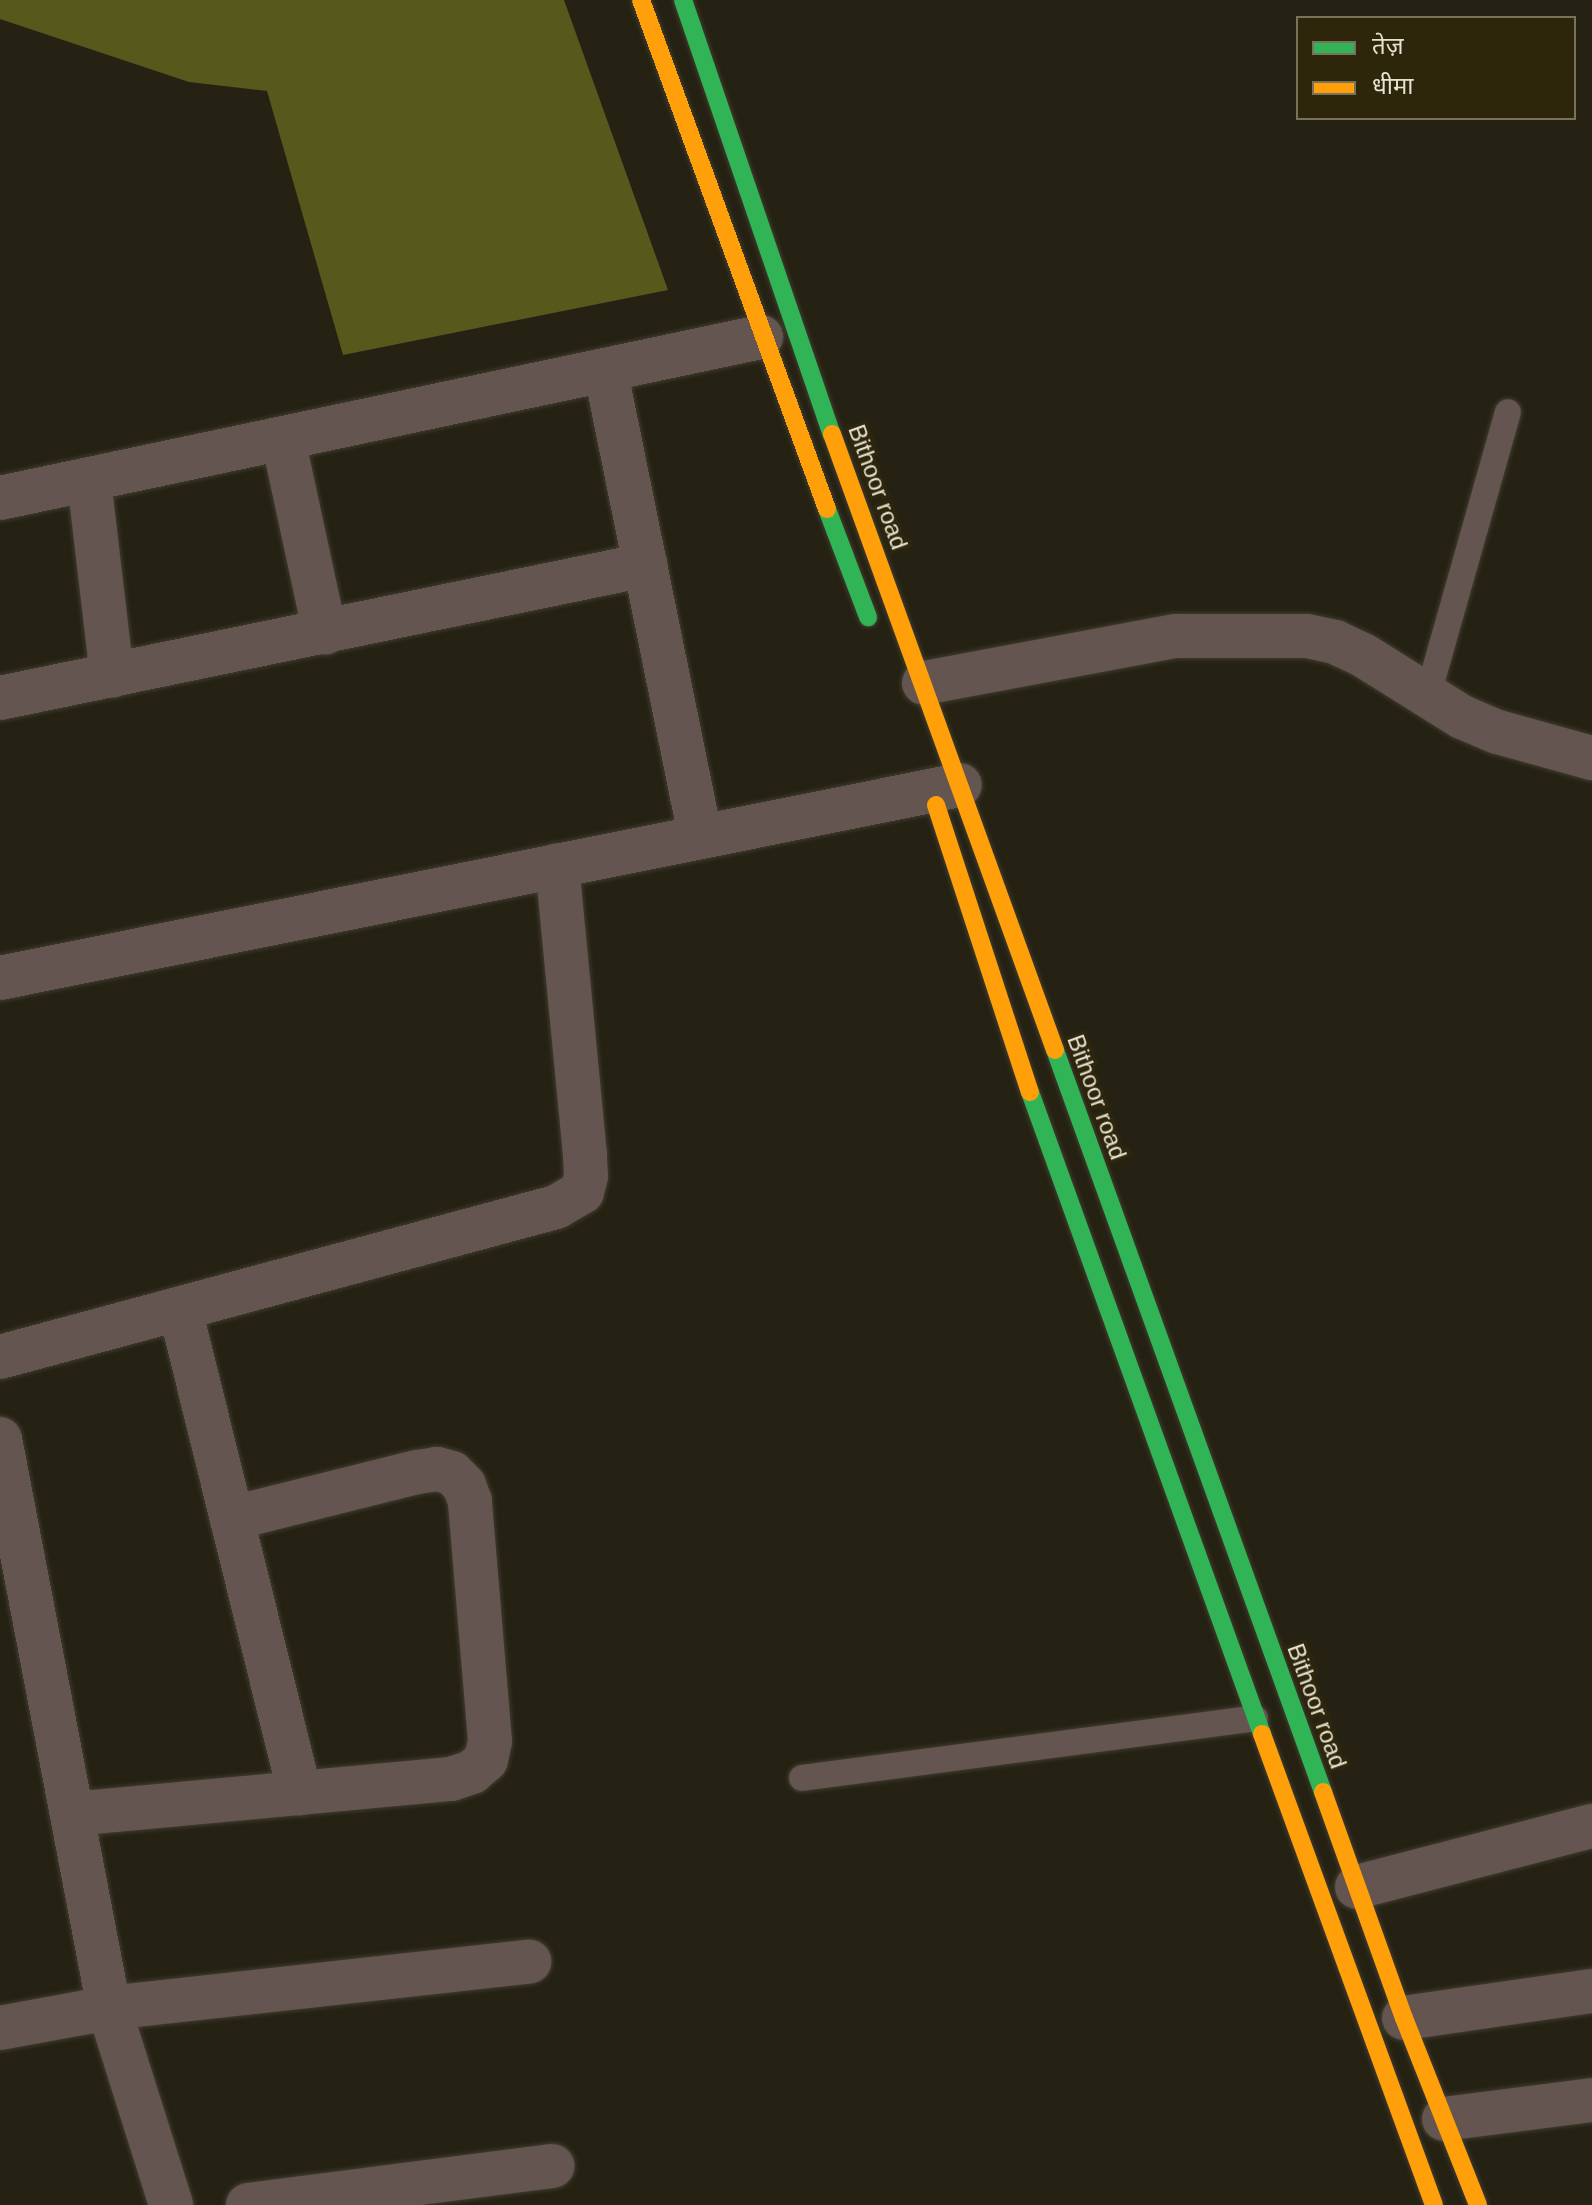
<!DOCTYPE html>
<html>
<head>
<meta charset="utf-8">
<style>
	body { margin:0 }
	#map { position:relative; width:1592px; height:2205px; overflow:hidden; background:#262213; font-family:Helvetica,"Noto Sans Devanagari",sans-serif }
	div>[style] { position:absolute }
	[style*='--x'] { left:calc(var(--x)*1px); top:calc(var(--y)*1px); width:calc(var(--w)*1px); rotate:calc(var(--a)*1deg) }
	.forest>* { inset:0; background:#56581c }
	.roads { filter:drop-shadow(0 0 2px #3f3c2f) drop-shadow(0 0 2px #3f3c2f) }
	.lane>* { height:26px; margin:-13px; padding:0 13px; transform-origin:13px; border-radius:13px; background:#645551 }
	.street>* { height:44px; margin:-22px; padding:0 22px; transform-origin:22px; border-radius:22px; background:#645551 }
	.fast>* { height:18px; margin:-9px; padding:0 9px; transform-origin:9px; border-radius:9px; background:#30b455 }
	.slow>* { height:18px; margin:-9px; padding:0 9px; transform-origin:9px; border-radius:9px; background:#ff9f0a }
	span { translate:-50% -50%; white-space:nowrap; text-align:center; line-height:1.15; -webkit-text-stroke:7px #2e260b; paint-order:stroke }
	.street-label { font-size:24px; color:#e6e2d2 }
	.legend { position:absolute; left:1296px; top:16px; width:280px; height:104px; box-sizing:border-box; background:#2e260b; border:2px solid #78715b; margin:0; padding:10px 14px; list-style:none; font-size:24px; color:#e6e2d2 }
	.legend li { display:flex; align-items:center; gap:16px; height:40px }
	.legend b { width:40px; border:2px solid #78715b }
</style>
</head>
<body>
<div id="map">
	<div class="forest">
		<i style="clip-path:polygon(0 0,564px 0,668px 290px,343px 355px,267px 91px,189px 82px,0 19px)"></i>
	</div>
	<div class="roads">
		<div class="lane">
			<i style="--x:1427;--y:698;--w:297;--a:-74.2"></i>
			<i style="--x:802;--y:1778;--w:457;--a:-7.5"></i>
		</div>
		<div class="street">
			<i style="--x:606;--y:373;--w:472;--a:78.5"></i>
			<i style="--x:283;--y:439;--w:198;--a:77.8"></i>
			<i style="--x:89;--y:480;--w:197;--a:83.3"></i>
			<i style="--x:0;--y:498;--w:778;--a:-11.95"></i>
			<i style="--x:924;--y:683;--w:256;--a:-10.6"></i>
			<i style="--x:1176;--y:636;--w:131;--a:0"></i>
			<i style="--x:1307;--y:636;--w:29;--a:12"></i>
			<i style="--x:1335;--y:642;--w:31;--a:25"></i>
			<i style="--x:1363;--y:655;--w:117;--a:32.1"></i>
			<i style="--x:1462;--y:717;--w:39;--a:23"></i>
			<i style="--x:1498;--y:732;--w:98;--a:15.5"></i>
			<i style="--x:0;--y:698;--w:659;--a:-11.65"></i>
			<i style="--x:0;--y:978;--w:979;--a:-11.37"></i>
			<i style="--x:180;--y:1309;--w:499;--a:76.1"></i>
			<i style="--x:0;--y:1357;--w:576;--a:-15.1"></i>
			<i style="--x:556;--y:1207;--w:30;--a:-30"></i>
			<i style="--x:582;--y:1192;--w:16;--a:-76"></i>
			<i style="--x:586;--y:1176;--w:21;--a:-93"></i>
			<i style="--x:585;--y:1155;--w:291;--a:-95.5"></i>
			<i style="--x:0;--y:1439;--w:579;--a:79.16"></i>
			<i style="--x:109;--y:2008;--w:207;--a:72.5"></i>
			<i style="--x:72;--y:1814;--w:381;--a:-5.3"></i>
			<i style="--x:451;--y:1779;--w:22;--a:-18"></i>
			<i style="--x:472;--y:1772;--w:18;--a:-41"></i>
			<i style="--x:486;--y:1760;--w:19;--a:-78"></i>
			<i style="--x:490;--y:1741;--w:241;--a:-94.8"></i>
			<i style="--x:470;--y:1501;--w:17;--a:-111"></i>
			<i style="--x:464;--y:1485;--w:17;--a:-135"></i>
			<i style="--x:452;--y:1473;--w:16;--a:-165"></i>
			<i style="--x:437;--y:1469;--w:20;--a:171"></i>
			<i style="--x:417;--y:1472;--w:191;--a:166"></i>
			<i style="--x:1357;--y:1887;--w:243;--a:-14.6"></i>
			<i style="--x:1404;--y:2018;--w:190;--a:-8.2"></i>
			<i style="--x:0;--y:2028;--w:111;--a:-10.4"></i>
			<i style="--x:109;--y:2008;--w:423;--a:-6.3"></i>
			<i style="--x:1444;--y:2119;--w:149;--a:-7.3"></i>
			<i style="--x:248;--y:2205;--w:307;--a:-7.3"></i>
		</div>
		<div class="fast">
			<i style="--x:683;--y:0;--w:459;--a:71.1"></i>
			<i style="--x:827;--y:509;--w:116;--a:69.2"></i>
			<i style="--x:1055;--y:1050;--w:789;--a:70.14"></i>
			<i style="--x:1030;--y:1092;--w:683;--a:70.13"></i>
		</div>
		<div class="slow">
			<i style="--x:641;--y:0;--w:542;--a:69.93"></i>
			<i style="--x:832;--y:434;--w:655;--a:70.1"></i>
			<i style="--x:936;--y:805;--w:302;--a:71.9"></i>
			<i style="--x:1262;--y:1734;--w:501;--a:69.94"></i>
			<i style="--x:1323;--y:1792;--w:240;--a:70.3"></i>
			<i style="--x:1404;--y:2018;--w:201;--a:68.4"></i>
		</div>
	</div>
	<div class="street-label">
		<span style="left:878px;top:487px;rotate:70deg">Bithoor road</span>
		<span style="left:1097px;top:1097px;rotate:70deg">Bithoor road</span>
		<span style="left:1317px;top:1706px;rotate:70deg">Bithoor road</span>
	</div>
	<ul class="legend">
	<li><b style="height:10px;background:#30b455"></b>तेज़</li>
	<li><b style="height:10px;background:#ff9f0a"></b>धीमा</li>
	</ul>
</div>
</body>
</html>
